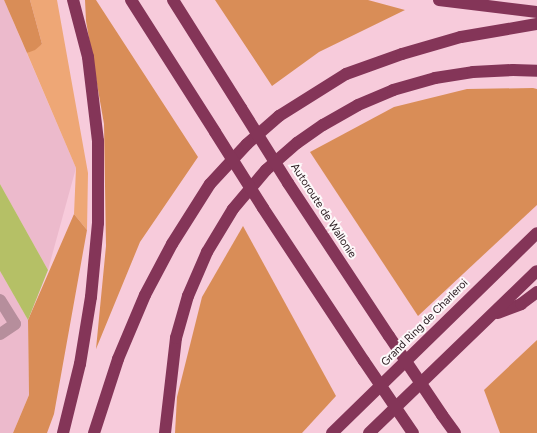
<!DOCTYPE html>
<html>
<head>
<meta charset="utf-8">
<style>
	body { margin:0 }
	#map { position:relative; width:537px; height:433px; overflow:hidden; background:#f7cbdb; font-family:Figtree,sans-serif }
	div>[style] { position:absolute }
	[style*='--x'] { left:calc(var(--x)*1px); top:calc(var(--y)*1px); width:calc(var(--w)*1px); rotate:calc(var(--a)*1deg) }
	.built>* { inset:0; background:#ecbacc }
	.green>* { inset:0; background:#eea776 }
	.forest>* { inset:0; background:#d98d57 }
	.water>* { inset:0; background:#b5c066 }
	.minor>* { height:12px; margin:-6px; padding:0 6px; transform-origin:6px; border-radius:6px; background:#b68e9c }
	.highway>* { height:12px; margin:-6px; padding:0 6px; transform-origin:6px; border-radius:6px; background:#843558 }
	.highway-bridge>* { height:12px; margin:-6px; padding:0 6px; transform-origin:6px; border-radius:6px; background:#843558 }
	span { translate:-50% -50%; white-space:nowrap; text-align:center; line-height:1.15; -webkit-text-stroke:4px #fdf9fa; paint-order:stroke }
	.street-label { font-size:11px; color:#28191e }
</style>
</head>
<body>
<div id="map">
	<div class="built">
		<i style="clip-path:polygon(0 0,4px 0,76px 168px,48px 270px,0 184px)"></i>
		<i style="clip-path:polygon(0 271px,28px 320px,29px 395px,13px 433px,0 433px)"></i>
	</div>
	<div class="green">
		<i style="clip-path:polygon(30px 0,57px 0,88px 173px,87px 230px,74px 214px,76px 168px,27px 53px,42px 44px)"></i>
	</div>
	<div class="forest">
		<i style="clip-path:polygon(4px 0,30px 0,42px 44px,35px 50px,27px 53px)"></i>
		<i style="clip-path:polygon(85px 0,96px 0,198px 157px,140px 242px,96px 349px,106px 246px,104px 124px,86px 21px)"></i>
		<i style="clip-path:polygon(215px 0,368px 0,405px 10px,319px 52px,272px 86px)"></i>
		<i style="clip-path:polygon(533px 88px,537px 89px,537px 205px,418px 316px,310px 152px,394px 107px,467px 89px)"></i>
		<i style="clip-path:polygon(74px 214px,87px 230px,54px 414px,47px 433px,13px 433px,29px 395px,28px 320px)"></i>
		<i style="clip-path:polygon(243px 226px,336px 396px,302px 433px,175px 433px,177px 397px,202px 297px)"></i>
		<i style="clip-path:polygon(537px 340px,537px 433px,500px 433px,484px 390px)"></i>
	</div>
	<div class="water">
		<i style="clip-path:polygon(0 184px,48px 270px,28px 320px,0 271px)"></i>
	</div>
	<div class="minor">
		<i style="--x:0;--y:300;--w:28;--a:58"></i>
		<i style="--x:15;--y:324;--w:18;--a:146"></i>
	</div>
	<div class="highway">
		<i style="--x:131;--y:0;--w:156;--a:57.5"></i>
		<i style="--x:173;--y:0;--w:128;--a:57.8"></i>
		<i style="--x:439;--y:0;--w:99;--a:7"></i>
		<i style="--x:288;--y:183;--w:183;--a:56.6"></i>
		<i style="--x:263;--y:208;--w:183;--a:56.6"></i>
		<i style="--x:498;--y:313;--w:25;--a:-21"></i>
		<i style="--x:521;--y:304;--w:20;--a:-37"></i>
		<i style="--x:442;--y:415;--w:22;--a:54"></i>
		<i style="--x:63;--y:433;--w:71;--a:-76.2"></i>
		<i style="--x:80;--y:364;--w:68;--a:-80.7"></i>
		<i style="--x:91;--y:297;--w:74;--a:-84.6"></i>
		<i style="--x:98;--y:223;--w:82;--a:-90"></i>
		<i style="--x:98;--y:141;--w:85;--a:-96.8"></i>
		<i style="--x:88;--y:57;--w:59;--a:-104.7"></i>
		<i style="--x:94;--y:433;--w:78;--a:-72"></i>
		<i style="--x:118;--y:359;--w:69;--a:-67.1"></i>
		<i style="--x:145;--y:295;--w:58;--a:-62.1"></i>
		<i style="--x:172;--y:244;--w:71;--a:-57.7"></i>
		<i style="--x:210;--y:184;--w:54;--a:-47.2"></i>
		<i style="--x:247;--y:144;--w:43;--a:-41.2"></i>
		<i style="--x:279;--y:116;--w:79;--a:-32.1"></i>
		<i style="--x:346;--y:74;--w:59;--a:-19.7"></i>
		<i style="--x:402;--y:54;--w:61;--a:-16.1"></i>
		<i style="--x:461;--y:37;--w:77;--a:-9.7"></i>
		<i style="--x:165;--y:433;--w:96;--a:-83.4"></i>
		<i style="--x:176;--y:338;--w:44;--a:-74.1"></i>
		<i style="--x:188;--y:296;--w:48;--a:-66.6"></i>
		<i style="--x:207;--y:252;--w:50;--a:-58.8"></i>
		<i style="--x:233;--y:209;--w:51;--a:-49.8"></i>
		<i style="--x:266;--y:170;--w:41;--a:-41.1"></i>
		<i style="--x:297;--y:143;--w:32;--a:-35"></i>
		<i style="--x:323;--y:125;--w:40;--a:-29.7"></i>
		<i style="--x:358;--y:105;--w:38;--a:-23"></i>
		<i style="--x:393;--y:90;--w:44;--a:-15.9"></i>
		<i style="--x:435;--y:78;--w:38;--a:-9"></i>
		<i style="--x:473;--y:72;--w:40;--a:-2.9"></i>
		<i style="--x:513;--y:70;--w:24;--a:2"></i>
		<i style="--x:332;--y:433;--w:286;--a:-44.3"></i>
		<i style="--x:369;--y:433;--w:233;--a:-44"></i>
	</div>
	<div class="highway-bridge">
		<i style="--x:241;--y:108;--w:89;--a:57.9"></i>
		<i style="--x:215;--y:132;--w:90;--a:57.7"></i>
		<i style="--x:389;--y:336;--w:95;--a:56.1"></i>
		<i style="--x:364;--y:361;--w:87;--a:55.8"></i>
	</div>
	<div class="street-label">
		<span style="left:323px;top:211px;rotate:57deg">Autoroute de Wallonie</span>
		<span style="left:425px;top:323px;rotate:-45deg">Grand Ring de Charleroi</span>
	</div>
</div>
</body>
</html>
